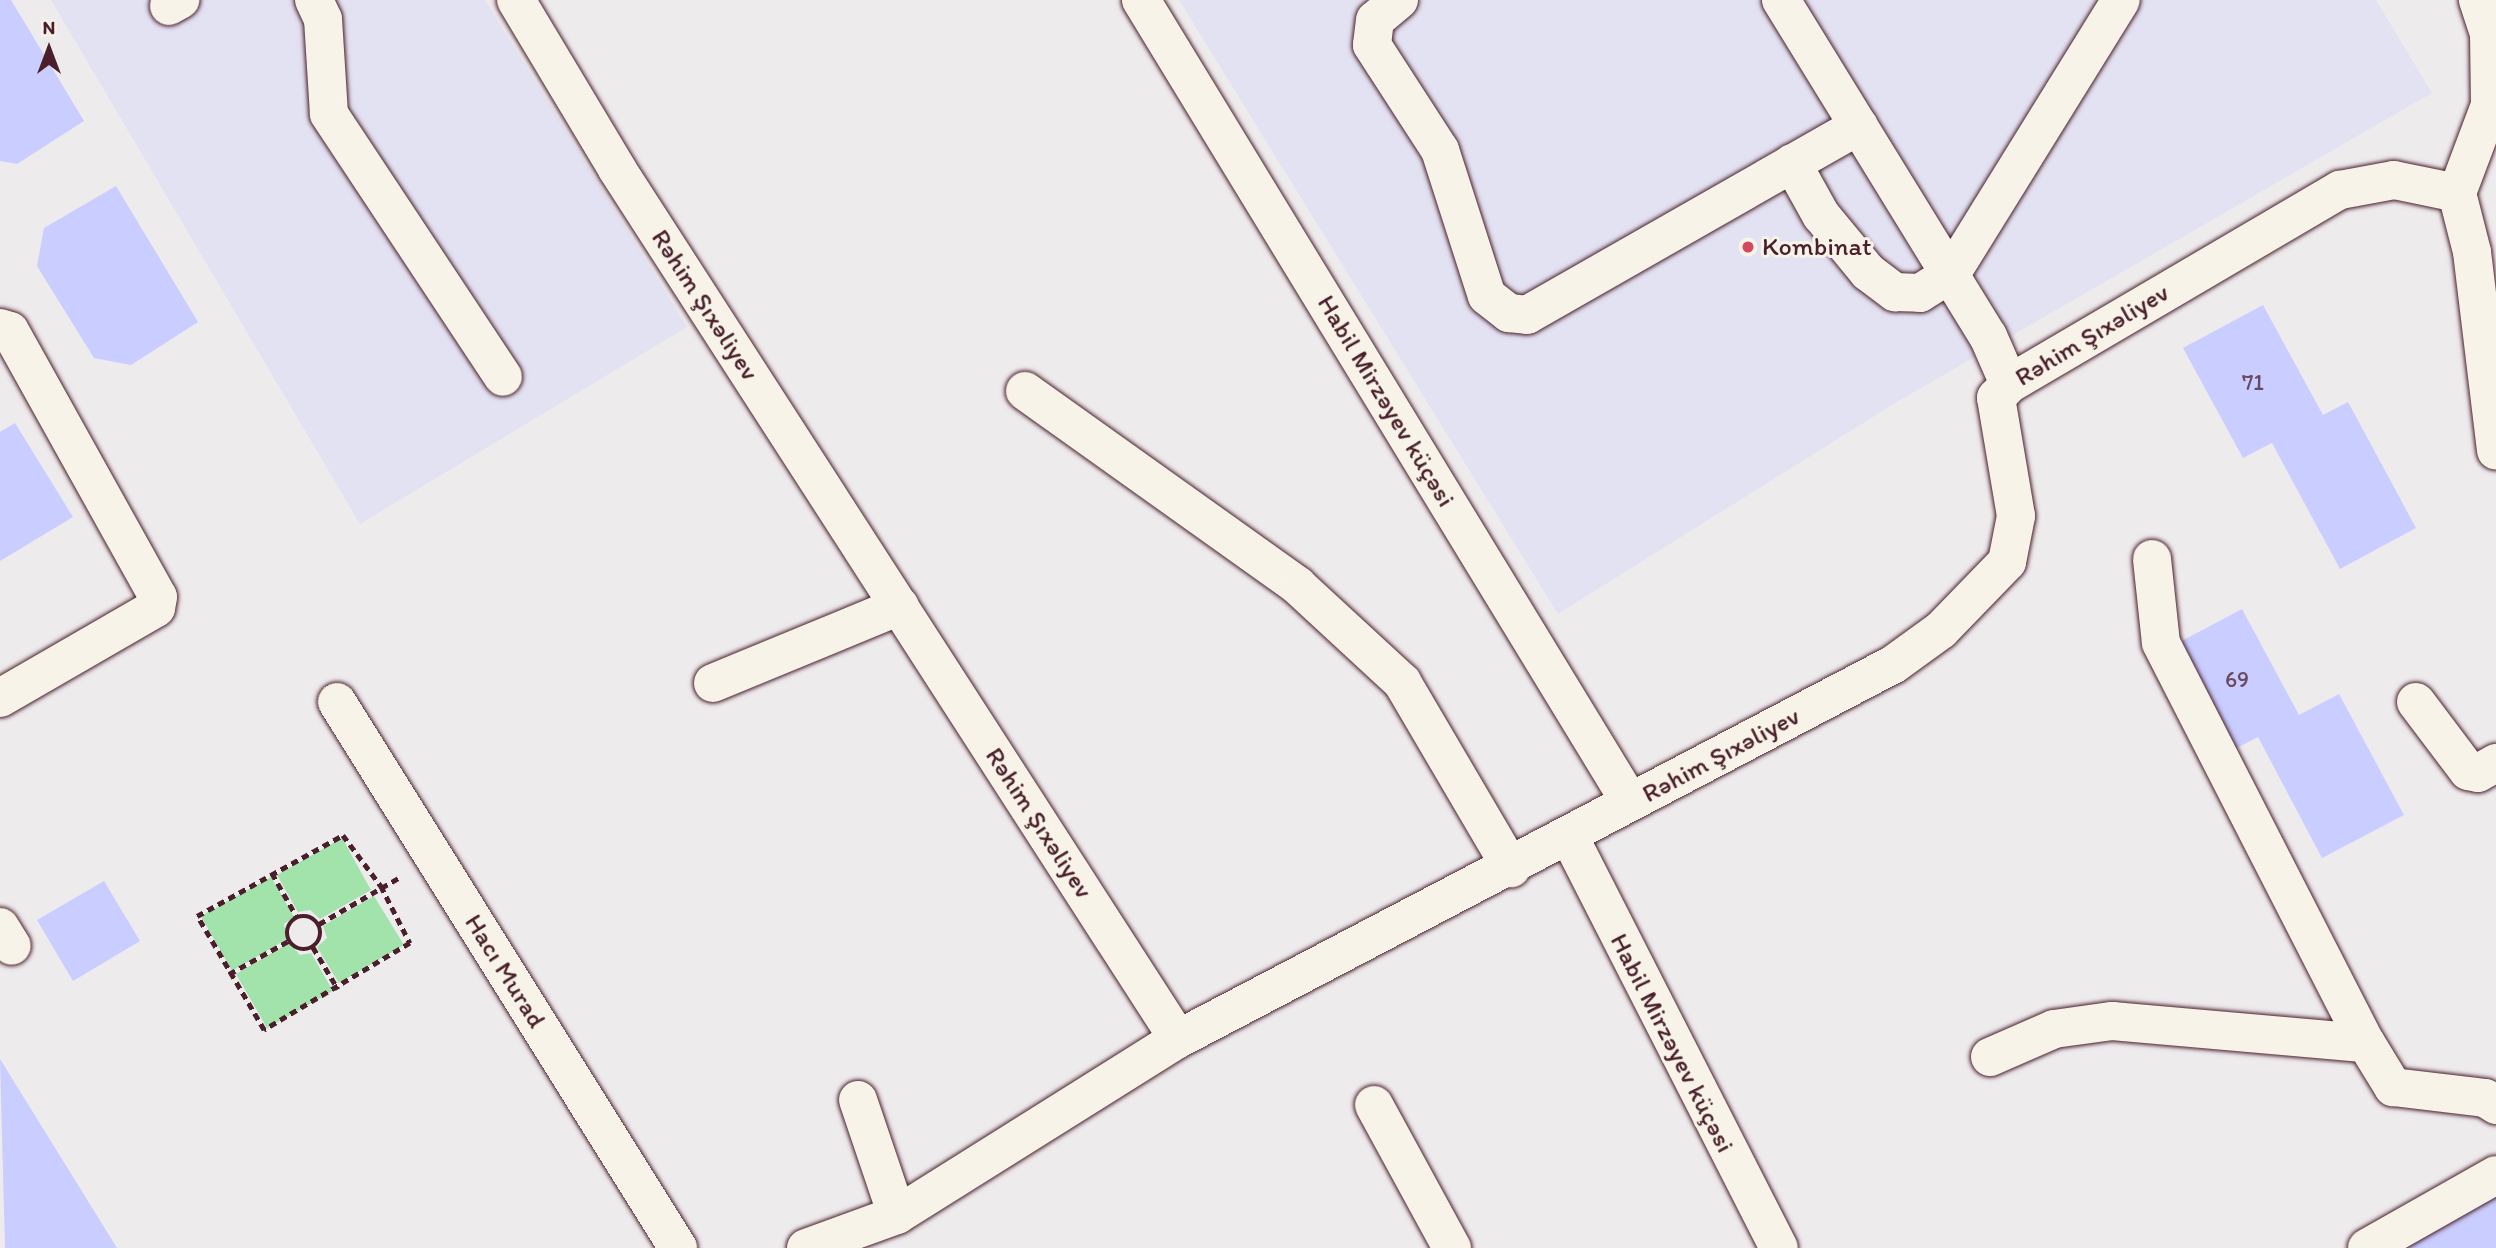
<!DOCTYPE html>
<html>
<head>
<meta charset="utf-8">
<style>
	body { margin:0 }
	#map { position:relative; width:2496px; height:1248px; overflow:hidden; background:#eeebed; font-family:Itim,sans-serif }
	div>[style] { position:absolute }
	[style*='--x'] { left:calc(var(--x)*1px); top:calc(var(--y)*1px); width:calc(var(--w)*1px); rotate:calc(var(--a)*1deg) }
	.built>* { inset:0; background:#e3e2f2 }
	.green>* { inset:0; background:#a2e3ac }
	.building>* { inset:0; background:#c9cdff }
	.path>* { height:4.5px; margin-top:-2.25px; transform-origin:0; background:repeating-linear-gradient(90deg,#4a1f2b 0 7px,transparent 0 12px) }
	.path>.ring { margin:-2.25px; padding:0; box-sizing:content-box; background:none; border:4.5px solid #4a1f2b; border-radius:50% }
	.roads { filter:drop-shadow(0 0 2px #4a1f2b) drop-shadow(0 0 2px #4a1f2b) }
	.minor>* { height:38px; margin:-19px; padding:0 19px; transform-origin:19px; border-radius:19px; background:#f7f3e8 }
	.dots>* { width:19px; height:19px; translate:-50% -50%; box-sizing:border-box; border:4px solid #f7f3e8; border-radius:50% }
	span { translate:-50% -50%; white-space:nowrap; text-align:center; line-height:1.15; -webkit-text-stroke:6px #f7f3e8; paint-order:stroke }
	.number-label { font-size:23px; color:#6a4a60 }
	.number-label span { -webkit-text-stroke-width:0 }
	.poi-label { font-size:26px; color:#4a1f2b }
	.left { translate:0 -50%; text-align:left }
	.street-label { font-size:26px; color:#4a1f2b }
	.north { position:absolute; left:14px; top:14px; width:70px; height:70px; -webkit-text-stroke:5px #f7f3e8; paint-order:stroke; rotate:0deg; font-size:19px; font-weight:700; line-height:28px; text-align:center; color:#4a1f2b }
	.north::after { content:''; display:block; margin:auto; width:24px; height:32px; background:#4a1f2b; clip-path:polygon(50% 0,100% 100%,50% 72%,0 100%) }
</style>
</head>
<body>
<div id="map">
	<div class="built">
		<i style="clip-path:polygon(51px 0,485px 0,687px 327px,360px 524px)"></i>
		<i style="clip-path:polygon(1179px 0,2376px 0,2432px 93px,1897px 402px,1558px 614px)"></i>
	</div>
	<div class="green">
		<i style="clip-path:polygon(342px 838px,371px 890px,320px 919px,310px 910px,298px 912px,277px 875px)"></i>
		<i style="clip-path:polygon(271px 877px,294px 917px,284px 924px,287px 939px,232px 971px,201px 916px)"></i>
		<i style="clip-path:polygon(374px 896px,404px 945px,339px 983px,317px 947px,327px 938px,323px 926px)"></i>
		<i style="clip-path:polygon(289px 943px,300px 955px,311px 953px,333px 991px,267px 1028px,236px 974px)"></i>
	</div>
	<div class="building">
		<i style="clip-path:polygon(0 0,11px 0,84px 121px,17px 164px,0 161px)"></i>
		<i style="clip-path:polygon(116px 186px,198px 322px,131px 365px,94px 358px,37px 266px,44px 228px)"></i>
		<i style="clip-path:polygon(2263px 305px,2323px 415px,2348px 402px,2416px 528px,2340px 569px,2272px 443px,2243px 458px,2183px 348px)"></i>
		<i style="clip-path:polygon(15px 423px,73px 517px,0 561px,0 432px)"></i>
		<i style="clip-path:polygon(2242px 609px,2299px 715px,2339px 694px,2404px 815px,2322px 858px,2258px 737px,2233px 750px,2176px 644px)"></i>
		<i style="clip-path:polygon(104px 881px,140px 941px,73px 981px,37px 920px)"></i>
		<i style="clip-path:polygon(0 1059px,117px 1248px,5px 1248px)"></i>
		<i style="clip-path:polygon(2496px 1191px,2496px 1248px,2399px 1248px)"></i>
	</div>
	<div class="path">
		<i style="--x:343;--y:835;--w:64;--a:53.3"></i>
		<i style="--x:381;--y:886;--w:64;--a:63"></i>
		<i style="--x:410;--y:943;--w:170;--a:149.2"></i>
		<i style="--x:264;--y:1030;--w:132;--a:-120.4"></i>
		<i style="--x:197;--y:916;--w:167;--a:-29"></i>
		<i style="--x:272;--y:873;--w:51;--a:60.4"></i>
		<i class="ring" style="left:287px;top:916px;width:29.5px;height:29.5px"></i>
		<i style="--x:319;--y:924;--w:94;--a:-30.1"></i>
		<i style="--x:313;--y:947;--w:49;--a:59.2"></i>
		<i style="--x:229;--y:974;--w:70;--a:-29.1"></i>
	</div>
	<div class="roads">
		<div class="minor">
			<i style="--x:314;--y:0;--w:21;--a:65"></i>
			<i style="--x:323;--y:19;--w:95;--a:86.4"></i>
			<i style="--x:329;--y:114;--w:315;--a:56.5"></i>
			<i style="--x:516;--y:0;--w:197;--a:59.1"></i>
			<i style="--x:617;--y:169;--w:1035;--a:57.18"></i>
			<i style="--x:1141;--y:0;--w:939;--a:58.63"></i>
			<i style="--x:1399;--y:0;--w:31;--a:140"></i>
			<i style="--x:1375;--y:20;--w:25;--a:97"></i>
			<i style="--x:1372;--y:45;--w:125;--a:57.1"></i>
			<i style="--x:1440;--y:150;--w:153;--a:72.2"></i>
			<i style="--x:1487;--y:296;--w:28;--a:38"></i>
			<i style="--x:1509;--y:313;--w:18;--a:6"></i>
			<i style="--x:1527;--y:315;--w:382;--a:-29.7"></i>
			<i style="--x:1781;--y:0;--w:395;--a:58.4"></i>
			<i style="--x:1988;--y:336;--w:52;--a:66.4"></i>
			<i style="--x:169;--y:6;--w:13;--a:-29"></i>
			<i style="--x:1792;--y:163;--w:60;--a:60.9"></i>
			<i style="--x:1821;--y:215;--w:74;--a:50.5"></i>
			<i style="--x:1868;--y:272;--w:34;--a:37"></i>
			<i style="--x:1895;--y:292;--w:25;--a:2"></i>
			<i style="--x:1920;--y:293;--w:36;--a:-32"></i>
			<i style="--x:1951;--y:274;--w:322;--a:-58.2"></i>
			<i style="--x:2457;--y:193;--w:61;--a:75.7"></i>
			<i style="--x:2472;--y:252;--w:200;--a:83.1"></i>
			<i style="--x:2457;--y:193;--w:94;--a:-69.4"></i>
			<i style="--x:2490;--y:105;--w:71;--a:-90.8"></i>
			<i style="--x:2489;--y:34;--w:36;--a:-108"></i>
			<i style="--x:0;--y:328;--w:10;--a:17"></i>
			<i style="--x:10;--y:331;--w:304;--a:60.9"></i>
			<i style="--x:158;--y:597;--w:11;--a:100"></i>
			<i style="--x:156;--y:608;--w:180;--a:150"></i>
			<i style="--x:1025;--y:391;--w:335;--a:35.5"></i>
			<i style="--x:1298;--y:586;--w:142;--a:42.7"></i>
			<i style="--x:1402;--y:682;--w:216;--a:59.6"></i>
			<i style="--x:2152;--y:559;--w:84;--a:83.9"></i>
			<i style="--x:2161;--y:643;--w:449;--a:62.9"></i>
			<i style="--x:713;--y:683;--w:202;--a:-22.4"></i>
			<i style="--x:337;--y:702;--w:644;--a:58.01"></i>
			<i style="--x:2416;--y:702;--w:86;--a:53"></i>
			<i style="--x:2468;--y:771;--w:10;--a:11"></i>
			<i style="--x:2478;--y:773;--w:21;--a:-29"></i>
			<i style="--x:1569;--y:836;--w:462;--a:63"></i>
			<i style="--x:0;--y:927;--w:22;--a:58"></i>
			<i style="--x:1990;--y:1057;--w:70;--a:-23.6"></i>
			<i style="--x:2054;--y:1029;--w:59;--a:-7.9"></i>
			<i style="--x:2112;--y:1021;--w:255;--a:5"></i>
			<i style="--x:2366;--y:1043;--w:52;--a:58.5"></i>
			<i style="--x:2393;--y:1087;--w:93;--a:6.8"></i>
			<i style="--x:2485;--y:1098;--w:13;--a:32"></i>
			<i style="--x:858;--y:1100;--w:121;--a:71.3"></i>
			<i style="--x:1374;--y:1105;--w:163;--a:61.4"></i>
			<i style="--x:806;--y:1248;--w:97;--a:-19.9"></i>
			<i style="--x:897;--y:1215;--w:332;--a:-32.1"></i>
			<i style="--x:1178;--y:1039;--w:808;--a:-27.64"></i>
			<i style="--x:1894;--y:664;--w:58;--a:-35.9"></i>
			<i style="--x:1941;--y:630;--w:95;--a:-45.9"></i>
			<i style="--x:2007;--y:562;--w:47;--a:-78.9"></i>
			<i style="--x:2016;--y:516;--w:120;--a:-99.6"></i>
			<i style="--x:1996;--y:398;--w:19;--a:-47"></i>
			<i style="--x:2009;--y:384;--w:384;--a:-30.4"></i>
			<i style="--x:2340;--y:190;--w:55;--a:-10.5"></i>
			<i style="--x:2394;--y:180;--w:64;--a:11.7"></i>
			<i style="--x:2367;--y:1248;--w:148;--a:-29.5"></i>
		</div>
	</div>
	<div class="dots">
		<i style="left:1748px;top:247px;background:#d1495b"></i>
	</div>
	<div class="number-label">
		<span style="left:2253px;top:382px">71</span>
		<span style="left:2237px;top:679px">69</span>
	</div>
	<div class="poi-label">
		<span class="left" style="left:1762px;top:247px">Kombinat</span>
	</div>
	<div class="street-label">
		<span style="left:705px;top:305px;rotate:57deg">Rəhim Şıxəliyev</span>
		<span style="left:2092px;top:335px;rotate:-31deg">Rəhim Şıxəliyev</span>
		<span style="left:1386px;top:401px;rotate:59deg">Habil Mirzəyev küçəsi</span>
		<span style="left:1721px;top:755px;rotate:-28deg">Rəhim Şıxəliyev</span>
		<span style="left:1039px;top:823px;rotate:57deg">Rəhim Şıxəliyev</span>
		<span style="left:505px;top:971px;rotate:58deg">Hacı Murad</span>
		<span style="left:1672px;top:1043px;rotate:63deg">Habil Mirzəyev küçəsi</span>
	</div>
	<div class="north">N</div>
</div>
</body>
</html>
